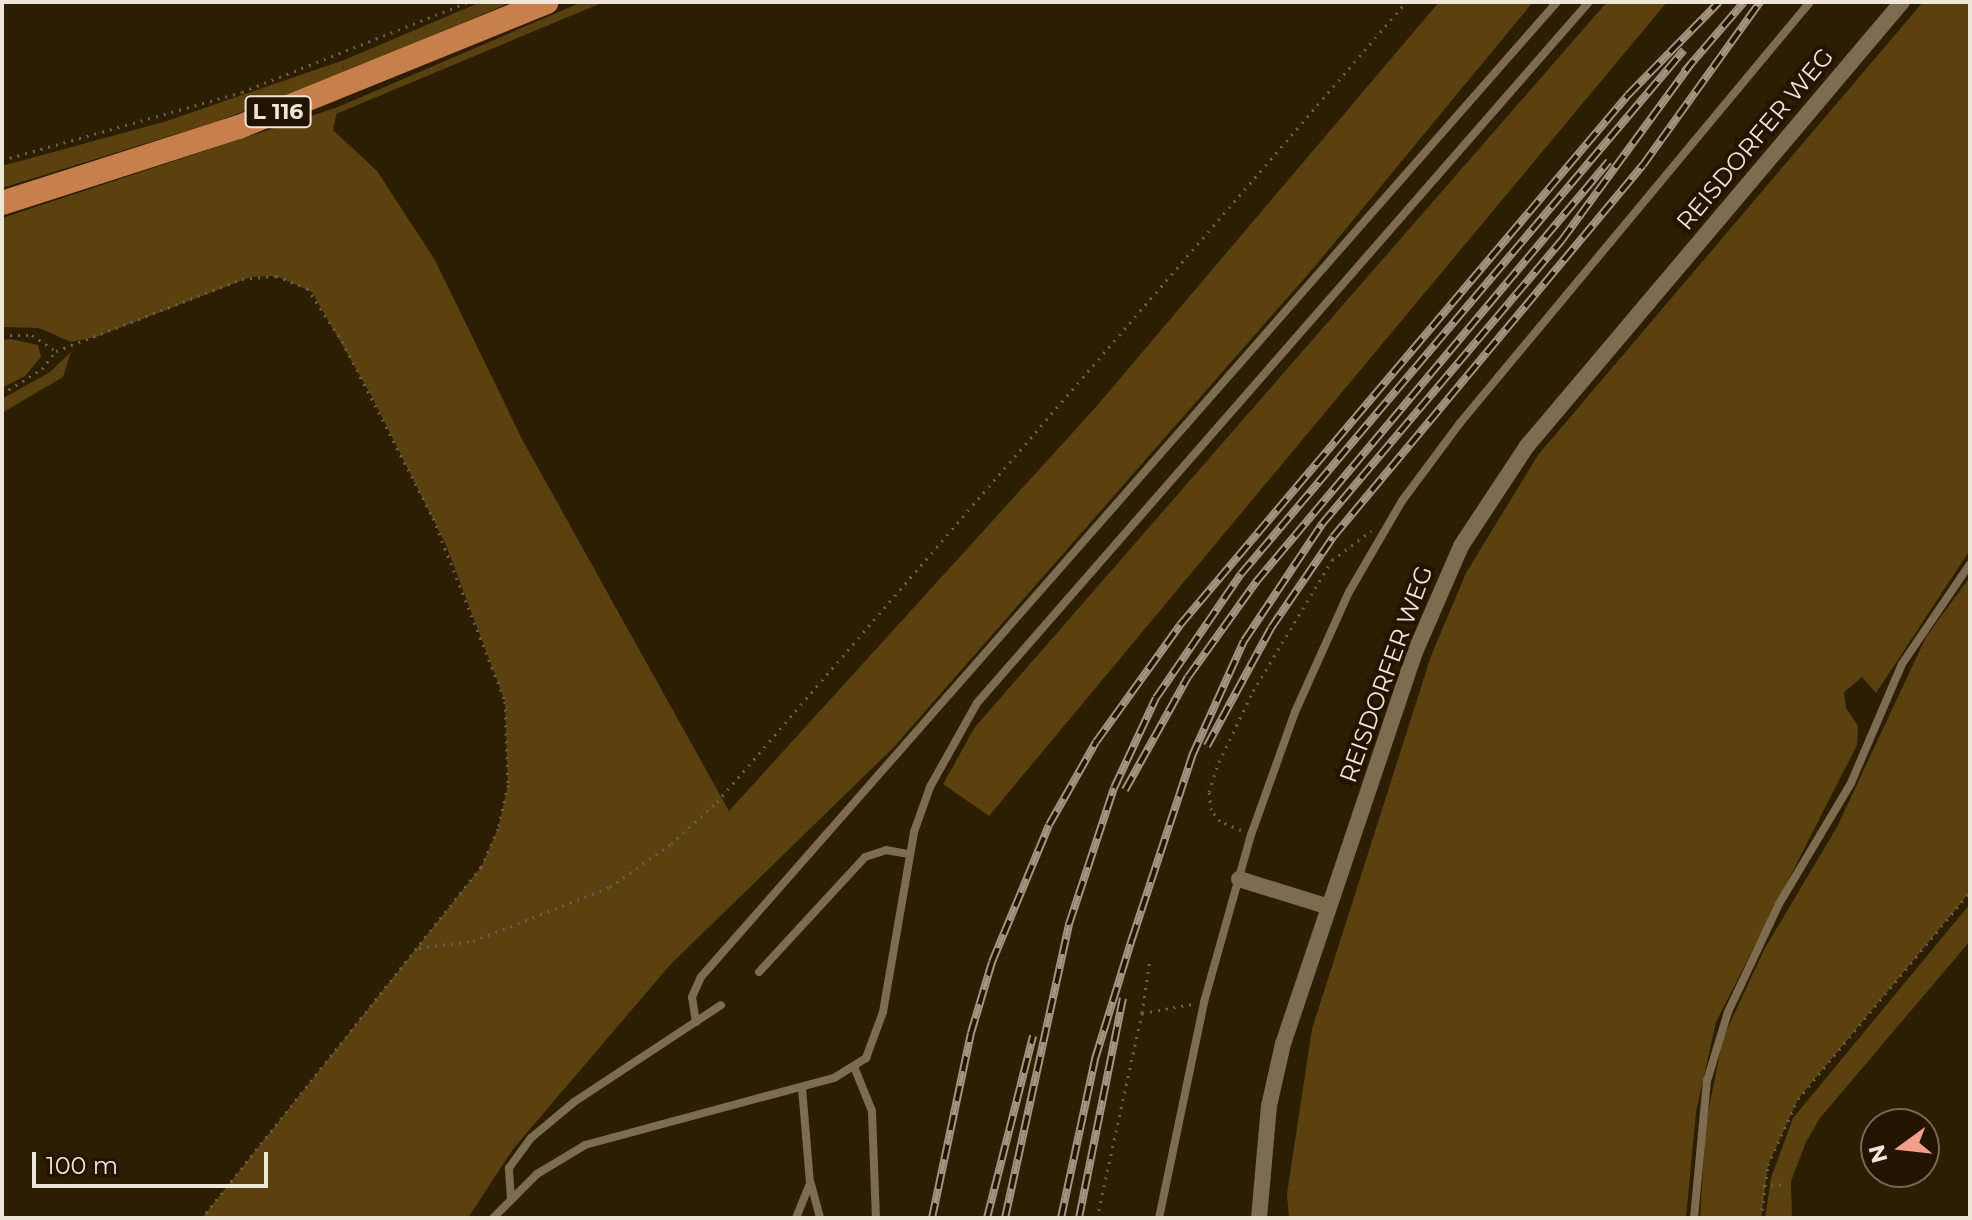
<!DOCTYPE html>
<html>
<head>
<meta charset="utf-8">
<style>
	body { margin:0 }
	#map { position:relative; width:1972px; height:1220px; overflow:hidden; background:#2c1e03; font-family:Montserrat,sans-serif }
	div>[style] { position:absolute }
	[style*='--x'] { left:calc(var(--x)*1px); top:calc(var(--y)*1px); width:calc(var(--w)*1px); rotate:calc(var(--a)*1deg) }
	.green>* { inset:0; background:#594010 }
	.forest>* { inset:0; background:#5b4110 }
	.path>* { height:3px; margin-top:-1.5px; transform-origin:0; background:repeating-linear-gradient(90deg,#6b5e47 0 2px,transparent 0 8px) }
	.lane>* { height:8px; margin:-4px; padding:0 4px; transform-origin:4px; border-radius:4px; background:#7d6c4f }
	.street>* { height:16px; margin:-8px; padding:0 8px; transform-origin:8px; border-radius:8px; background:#7d6c4f }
	.primary>* { height:24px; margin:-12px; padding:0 12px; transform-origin:12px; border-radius:12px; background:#c7804b }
	.rail>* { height:8px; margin-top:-4px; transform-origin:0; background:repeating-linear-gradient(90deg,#221400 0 15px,#a19581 0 30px); box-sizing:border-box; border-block:2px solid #a19581 }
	span { translate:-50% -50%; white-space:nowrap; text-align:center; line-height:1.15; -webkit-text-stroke:8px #221400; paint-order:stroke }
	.shield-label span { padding:2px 6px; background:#221400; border:2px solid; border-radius:6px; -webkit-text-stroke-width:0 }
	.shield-label { font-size:22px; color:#f0e6d7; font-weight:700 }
	.street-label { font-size:24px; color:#f0e6d7 }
	.frame { position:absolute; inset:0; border:4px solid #f0e6d7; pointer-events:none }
	.north { position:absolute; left:1860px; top:1108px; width:80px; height:80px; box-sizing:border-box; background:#221400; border:2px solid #746856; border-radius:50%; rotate:255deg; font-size:22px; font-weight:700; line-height:32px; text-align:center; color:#f0e6d7 }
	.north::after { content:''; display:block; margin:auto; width:28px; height:36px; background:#f49e88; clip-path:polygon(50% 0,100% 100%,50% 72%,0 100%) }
	.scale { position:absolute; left:32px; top:1152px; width:236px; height:36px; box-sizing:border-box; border:4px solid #f0e6d7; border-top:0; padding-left:10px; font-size:24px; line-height:28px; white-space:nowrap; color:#f0e6d7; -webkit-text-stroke:6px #221400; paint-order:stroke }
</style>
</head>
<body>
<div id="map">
	<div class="green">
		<i style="clip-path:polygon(481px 2px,512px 2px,343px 74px,344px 60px)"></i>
		<i style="clip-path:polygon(582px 2px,604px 2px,336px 114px,338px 107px)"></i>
		<i style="clip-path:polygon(71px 352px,63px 377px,2px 413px,2px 399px,50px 372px)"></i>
	</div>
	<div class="forest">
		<i style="clip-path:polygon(1439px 2px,1533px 2px,1316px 265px,893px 748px,670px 965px,513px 1149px,468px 1218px,202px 1218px,481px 867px,498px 829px,508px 785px,505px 701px,446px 545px,371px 395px,312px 292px,276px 276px,251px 277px,96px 337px,71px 342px,39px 328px,2px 327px,2px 218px,338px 107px,333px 130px,377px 171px,435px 260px,523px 441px,729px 811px,1095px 408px)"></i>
		<i style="clip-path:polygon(1607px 2px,1667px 2px,989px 816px,943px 784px,975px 727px)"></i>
		<i style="clip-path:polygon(1923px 2px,1970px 2px,1970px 550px,1876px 693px,1862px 677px,1844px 692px,1846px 708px,1858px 726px,1857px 745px,1716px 1022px,1696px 1112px,1686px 1218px,1289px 1218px,1287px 1194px,1312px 1029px,1431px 656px,1466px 573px,1538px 455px)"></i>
		<i style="clip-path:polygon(344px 60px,343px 74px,215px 122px,2px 188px,2px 166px,167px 121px)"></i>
		<i style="clip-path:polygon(11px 339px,38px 345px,41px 357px,25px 376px,2px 388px,2px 340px)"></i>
		<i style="clip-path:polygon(1970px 577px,1970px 892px,1798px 1099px,1768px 1165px,1761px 1218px,1700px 1218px,1706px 1122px,1723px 1038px,1765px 948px,1837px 827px,1926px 637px)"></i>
		<i style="clip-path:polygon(1970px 904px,1970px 941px,1820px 1118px,1806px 1142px,1791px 1181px,1792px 1218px,1765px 1218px,1771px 1178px,1793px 1118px)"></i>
	</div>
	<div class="path">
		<i style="--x:2;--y:160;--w:249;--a:-15.8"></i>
		<i style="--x:242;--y:92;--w:243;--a:-21.7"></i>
		<i style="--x:2;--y:335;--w:30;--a:0"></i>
		<i style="--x:32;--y:335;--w:29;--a:34"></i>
		<i style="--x:56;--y:351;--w:199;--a:-21.2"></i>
		<i style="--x:242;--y:279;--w:34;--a:-5"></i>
		<i style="--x:276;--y:276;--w:33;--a:21"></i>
		<i style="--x:307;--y:288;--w:64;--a:56.6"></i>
		<i style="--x:342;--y:341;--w:199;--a:62.8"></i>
		<i style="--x:433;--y:518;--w:197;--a:68.5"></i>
		<i style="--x:505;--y:701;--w:84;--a:88"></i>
		<i style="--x:508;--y:785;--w:45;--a:102.8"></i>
		<i style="--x:498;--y:829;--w:42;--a:114.1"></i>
		<i style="--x:481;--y:867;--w:448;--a:128.5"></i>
		<i style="--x:2;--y:394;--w:47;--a:-32"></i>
		<i style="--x:42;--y:369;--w:23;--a:-52"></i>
		<i style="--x:1241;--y:830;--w:23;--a:-157"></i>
		<i style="--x:1220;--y:821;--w:14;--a:-129"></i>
		<i style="--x:1211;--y:810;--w:18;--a:-96"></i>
		<i style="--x:1209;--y:792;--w:32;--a:-72"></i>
		<i style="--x:1219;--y:762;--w:79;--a:-64.4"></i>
		<i style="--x:1253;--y:691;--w:153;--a:-58.9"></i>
		<i style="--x:1332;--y:560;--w:49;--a:-36.6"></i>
		<i style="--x:419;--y:948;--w:54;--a:-7.4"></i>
		<i style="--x:473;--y:941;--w:147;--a:-21.5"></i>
		<i style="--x:610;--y:887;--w:75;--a:-35.2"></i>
		<i style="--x:671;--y:844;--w:62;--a:-42.4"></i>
		<i style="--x:717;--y:802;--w:1056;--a:-49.26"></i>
		<i style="--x:1142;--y:1013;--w:55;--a:-81.6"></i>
		<i style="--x:1763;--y:1186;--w:21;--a:-5"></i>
		<i style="--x:1097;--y:1218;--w:210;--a:-77.6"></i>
		<i style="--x:1142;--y:1013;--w:51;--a:-10.2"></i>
		<i style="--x:1761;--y:1218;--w:53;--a:-82.5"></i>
		<i style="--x:1768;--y:1165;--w:72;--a:-65.6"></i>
		<i style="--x:1798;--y:1099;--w:269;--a:-50.3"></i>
	</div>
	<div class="lane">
		<i style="--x:759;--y:972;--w:156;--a:-47.3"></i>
		<i style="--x:865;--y:857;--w:22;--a:-18"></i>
		<i style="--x:886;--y:850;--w:22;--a:10"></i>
		<i style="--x:696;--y:1022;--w:25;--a:-99"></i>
		<i style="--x:692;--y:997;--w:22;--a:-66"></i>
		<i style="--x:701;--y:977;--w:1297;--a:-48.72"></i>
		<i style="--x:855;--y:1069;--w:45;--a:68"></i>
		<i style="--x:872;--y:1111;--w:107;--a:87.9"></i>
		<i style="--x:811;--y:1184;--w:35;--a:75"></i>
		<i style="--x:511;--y:1199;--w:31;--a:-94"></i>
		<i style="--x:509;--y:1168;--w:37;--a:-54"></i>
		<i style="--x:531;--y:1138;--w:56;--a:-39.9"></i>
		<i style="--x:574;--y:1102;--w:176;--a:-33.4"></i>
		<i style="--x:493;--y:1218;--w:62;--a:-45"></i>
		<i style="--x:537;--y:1174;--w:56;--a:-31.1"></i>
		<i style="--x:585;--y:1145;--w:258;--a:-15.1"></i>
		<i style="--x:834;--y:1078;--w:38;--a:-32"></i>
		<i style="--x:866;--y:1058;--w:49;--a:-69.7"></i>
		<i style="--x:883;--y:1012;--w:183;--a:-80.2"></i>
		<i style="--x:914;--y:832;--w:48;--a:-70.4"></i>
		<i style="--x:930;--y:787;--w:96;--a:-60.8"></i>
		<i style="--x:977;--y:703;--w:931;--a:-48.88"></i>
		<i style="--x:796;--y:1218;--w:38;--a:-68"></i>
		<i style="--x:810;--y:1183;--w:96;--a:-94.8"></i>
		<i style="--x:1159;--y:1218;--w:221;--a:-78.2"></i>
		<i style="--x:1204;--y:1002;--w:173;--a:-74.3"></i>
		<i style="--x:1251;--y:835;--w:131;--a:-70.3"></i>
		<i style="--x:1295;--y:712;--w:132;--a:-65.8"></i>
		<i style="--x:1349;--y:592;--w:105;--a:-59.8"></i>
		<i style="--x:1402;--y:501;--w:97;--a:-53.4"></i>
		<i style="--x:1460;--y:423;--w:547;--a:-50.26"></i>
		<i style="--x:1694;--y:1218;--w:138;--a:-84.6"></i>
		<i style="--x:1707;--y:1081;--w:72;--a:-73.1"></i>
		<i style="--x:1728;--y:1012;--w:119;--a:-64.7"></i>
		<i style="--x:1779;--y:904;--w:141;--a:-59.2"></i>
		<i style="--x:1851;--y:783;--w:129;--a:-66.8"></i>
		<i style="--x:1902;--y:664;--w:121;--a:-55.8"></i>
	</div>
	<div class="street">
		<i style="--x:1239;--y:879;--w:94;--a:17.3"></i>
		<i style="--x:1259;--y:1218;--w:112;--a:-84.9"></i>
		<i style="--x:1269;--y:1106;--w:64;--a:-77.3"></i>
		<i style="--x:1283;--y:1044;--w:414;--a:-71.4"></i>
		<i style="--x:1415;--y:652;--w:116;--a:-66.5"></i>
		<i style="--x:1461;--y:546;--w:120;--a:-56.6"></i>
		<i style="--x:1527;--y:446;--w:581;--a:-49.82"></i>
	</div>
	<div class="primary">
		<i style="--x:2;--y:203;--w:249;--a:-17.8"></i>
		<i style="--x:239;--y:127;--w:332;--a:-22.1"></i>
	</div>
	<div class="rail">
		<i style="--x:1684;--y:72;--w:92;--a:-49.4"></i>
		<i style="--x:1207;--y:746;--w:134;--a:-61.5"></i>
		<i style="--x:1271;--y:628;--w:110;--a:-55.7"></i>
		<i style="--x:1333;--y:537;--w:484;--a:-50.2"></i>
		<i style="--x:1643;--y:165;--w:201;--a:-54.3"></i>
		<i style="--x:1125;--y:790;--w:129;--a:-60.9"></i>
		<i style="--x:1188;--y:677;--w:117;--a:-54.4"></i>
		<i style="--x:1256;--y:582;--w:549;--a:-50.02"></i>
		<i style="--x:932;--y:1218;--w:189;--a:-78.1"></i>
		<i style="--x:971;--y:1033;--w:74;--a:-73.5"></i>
		<i style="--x:992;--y:962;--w:148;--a:-67.4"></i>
		<i style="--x:1049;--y:825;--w:95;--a:-60.5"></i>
		<i style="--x:1096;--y:742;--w:144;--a:-54.3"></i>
		<i style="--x:1180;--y:625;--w:694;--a:-49.79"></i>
		<i style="--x:1628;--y:95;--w:130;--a:-45.6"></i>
		<i style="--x:987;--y:1218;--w:188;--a:-75.8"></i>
		<i style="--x:1005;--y:1218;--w:301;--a:-77.7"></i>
		<i style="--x:1069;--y:924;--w:143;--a:-71.7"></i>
		<i style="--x:1114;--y:788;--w:99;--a:-65"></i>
		<i style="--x:1156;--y:698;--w:150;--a:-55.6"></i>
		<i style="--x:1241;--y:574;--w:686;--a:-49.79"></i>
		<i style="--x:1061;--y:1218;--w:163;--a:-77.9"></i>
		<i style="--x:1095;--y:1059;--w:126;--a:-72.9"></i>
		<i style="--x:1132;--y:939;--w:193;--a:-71.8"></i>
		<i style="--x:1192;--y:756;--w:126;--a:-65.7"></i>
		<i style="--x:1244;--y:641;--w:141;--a:-56.3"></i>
		<i style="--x:1322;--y:524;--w:372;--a:-49.8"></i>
		<i style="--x:1562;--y:240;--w:218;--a:-53.8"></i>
		<i style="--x:1079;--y:1218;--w:224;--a:-78.7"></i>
	</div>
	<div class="shield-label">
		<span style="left:278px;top:112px">L 116</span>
	</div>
	<div class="street-label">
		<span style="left:1755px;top:139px;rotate:-50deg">REISDORFER WEG</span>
		<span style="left:1386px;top:674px;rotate:-70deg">REISDORFER WEG</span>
	</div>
	<div class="frame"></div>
	<div class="north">N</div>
	<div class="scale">100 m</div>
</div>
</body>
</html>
